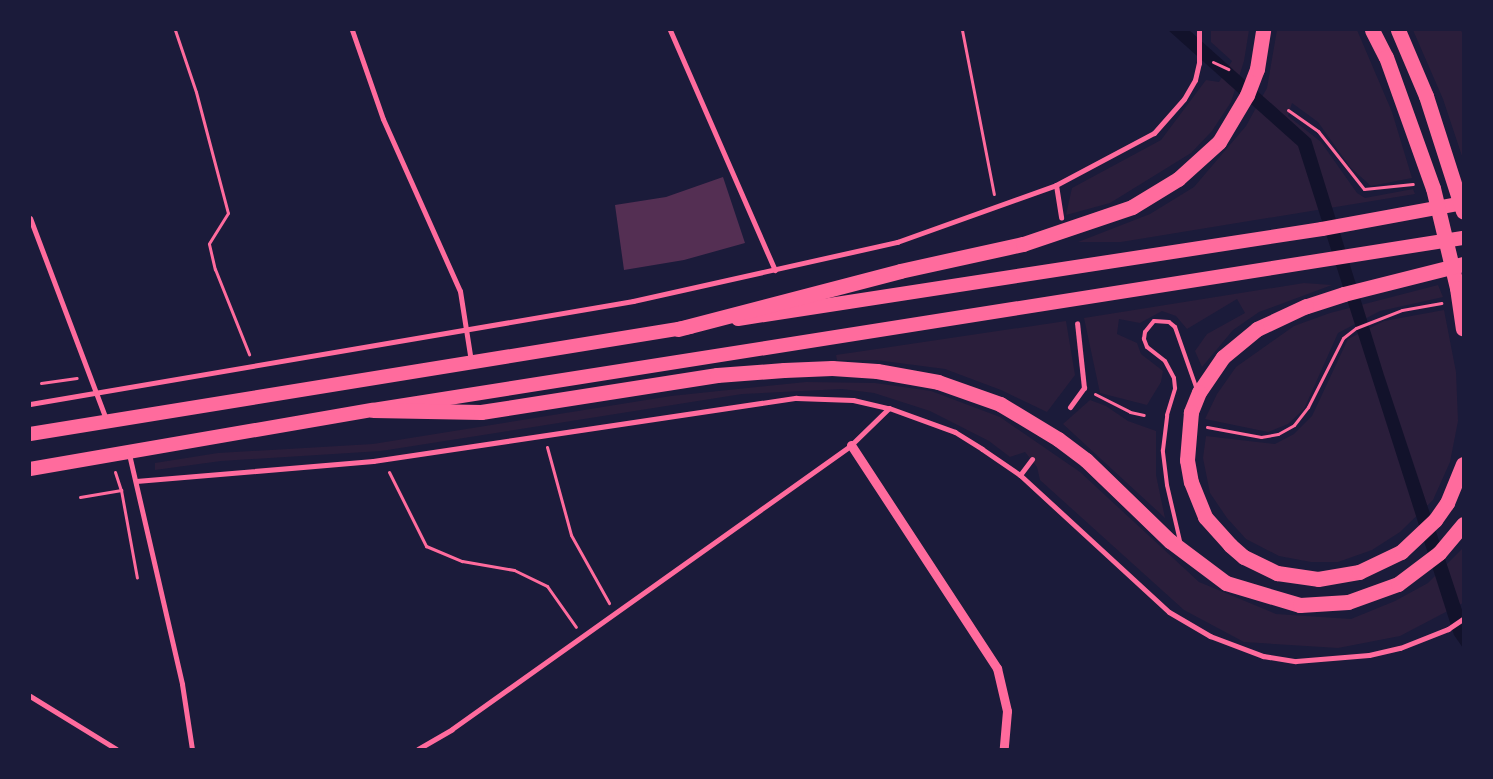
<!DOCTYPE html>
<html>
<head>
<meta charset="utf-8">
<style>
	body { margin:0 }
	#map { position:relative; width:1493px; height:779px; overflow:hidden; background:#1b1b3a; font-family:Poppins,sans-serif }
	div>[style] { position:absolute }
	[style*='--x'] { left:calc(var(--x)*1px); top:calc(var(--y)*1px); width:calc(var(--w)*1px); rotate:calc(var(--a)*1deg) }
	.green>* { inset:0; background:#2a1e3b }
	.water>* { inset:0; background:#12122b }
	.building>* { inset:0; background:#542f53 }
	.path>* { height:3px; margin:-1.5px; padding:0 1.5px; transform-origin:1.5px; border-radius:1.5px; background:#ff6b9d }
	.service>* { height:4px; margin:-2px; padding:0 2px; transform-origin:2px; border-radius:2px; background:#ff6b9d }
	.minor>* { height:5px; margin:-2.5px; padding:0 2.5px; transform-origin:2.5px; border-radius:2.5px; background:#ff6b9d }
	.tertiary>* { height:9px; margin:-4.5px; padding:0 4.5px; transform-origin:4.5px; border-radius:4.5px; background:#ff6b9d }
	.trunk>* { height:14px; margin:-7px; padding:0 7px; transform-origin:7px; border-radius:7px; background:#ff6b9d }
	.motorway>* { height:15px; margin:-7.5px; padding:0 7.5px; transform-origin:7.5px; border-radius:7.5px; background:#ff6b9d }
	span { translate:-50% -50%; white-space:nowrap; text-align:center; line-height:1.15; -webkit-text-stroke:4.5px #1b1b3a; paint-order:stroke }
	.frame { position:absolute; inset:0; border:31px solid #1b1b3a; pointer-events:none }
</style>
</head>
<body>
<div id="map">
	<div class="green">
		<i style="clip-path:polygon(1211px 30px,1249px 30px,1244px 61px,1231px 102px,1212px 131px,1191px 153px,1110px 203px,1066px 215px,1072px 188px,1161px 140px,1206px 80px,1219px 82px,1232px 61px,1211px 42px)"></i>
		<i style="clip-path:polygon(1277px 30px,1357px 30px,1392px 112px,1412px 178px,1371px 186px,1350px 167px,1318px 122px,1292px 103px,1288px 116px,1321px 142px,1357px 193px,1365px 198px,1413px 189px,1415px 194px,1121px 242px,1078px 242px,1150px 214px,1194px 187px,1246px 126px,1267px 88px)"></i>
		<i style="clip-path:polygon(1413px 30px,1461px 30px,1463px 35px,1463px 159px,1443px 99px)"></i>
		<i style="clip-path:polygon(1304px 283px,1332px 285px,1259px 312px,1233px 330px,1202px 367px,1195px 351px,1207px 334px,1245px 313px,1237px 299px,1187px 329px,1176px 316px,1162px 311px,1140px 323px,1119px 319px,1117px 334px,1137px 343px,1141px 354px,1163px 371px,1161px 382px,1147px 405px,1100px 393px,1084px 318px)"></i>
		<i style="clip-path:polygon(1438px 285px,1443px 297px,1380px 311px,1338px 333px,1304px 409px,1288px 424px,1268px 432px,1205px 419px,1217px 394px,1236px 367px,1294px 326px,1330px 313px)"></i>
		<i style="clip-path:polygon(1444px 310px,1456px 372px,1458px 421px,1450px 462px,1433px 500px,1400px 532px,1372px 550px,1338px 562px,1311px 562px,1279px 556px,1246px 539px,1227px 518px,1210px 493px,1203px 458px,1206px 436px,1275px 444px,1294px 434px,1312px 416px,1348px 339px,1384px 321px)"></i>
		<i style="clip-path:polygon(1066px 321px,1075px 375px,1047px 412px,1001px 390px,945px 369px,876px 360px,837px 360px,836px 355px)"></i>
		<i style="clip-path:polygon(806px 382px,875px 383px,931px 391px,1000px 417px,1080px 472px,1199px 582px,1276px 614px,1351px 619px,1395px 601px,1428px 583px,1463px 548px,1463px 603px,1400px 636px,1338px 648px,1244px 642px,1184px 610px,1040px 480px,1037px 467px,1025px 452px,1010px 457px,989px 441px,930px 411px,874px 393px,842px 389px,742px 394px,381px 451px,221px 461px,155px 470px,155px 463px,218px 453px,373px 444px,671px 396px)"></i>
		<i style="clip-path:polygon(1090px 400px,1106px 406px,1128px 421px,1156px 431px,1156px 475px,1165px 518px,1063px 424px)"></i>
	</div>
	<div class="water">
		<i style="clip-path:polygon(1168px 30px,1189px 30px,1311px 139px,1384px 375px,1463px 613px,1463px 648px,1454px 635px,1298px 146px)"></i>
	</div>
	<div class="building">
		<i style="clip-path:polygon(723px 177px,745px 243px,684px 260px,624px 270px,615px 205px,666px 197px)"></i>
	</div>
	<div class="path">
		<i style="--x:175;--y:30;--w:65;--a:71.3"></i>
		<i style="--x:196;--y:92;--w:125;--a:75.2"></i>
		<i style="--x:228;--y:213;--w:36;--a:122"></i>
		<i style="--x:209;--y:244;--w:26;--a:77"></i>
		<i style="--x:215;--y:269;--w:92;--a:68.2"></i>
		<i style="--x:962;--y:30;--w:167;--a:79"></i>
		<i style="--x:1213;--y:62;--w:17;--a:25"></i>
		<i style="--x:1288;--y:110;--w:37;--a:35"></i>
		<i style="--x:1318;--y:131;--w:74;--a:51.6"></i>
		<i style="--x:1364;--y:189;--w:49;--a:-5.8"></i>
		<i style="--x:41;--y:383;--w:36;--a:-8"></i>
		<i style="--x:1095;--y:394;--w:39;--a:27"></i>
		<i style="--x:1130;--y:412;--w:14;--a:12"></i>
		<i style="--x:1207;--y:427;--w:55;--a:10.5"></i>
		<i style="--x:1261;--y:437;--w:17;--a:-10"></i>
		<i style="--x:1278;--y:434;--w:18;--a:-29"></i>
		<i style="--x:1294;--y:425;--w:23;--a:-52"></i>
		<i style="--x:1308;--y:407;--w:77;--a:-63.1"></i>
		<i style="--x:1343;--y:338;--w:16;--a:-38"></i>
		<i style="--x:1356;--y:328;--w:49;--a:-21.4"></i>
		<i style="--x:1402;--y:310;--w:40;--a:-10"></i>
		<i style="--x:547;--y:447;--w:91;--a:74.7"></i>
		<i style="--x:571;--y:535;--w:78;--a:60.8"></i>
		<i style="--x:115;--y:472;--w:19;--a:72"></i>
		<i style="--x:389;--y:472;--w:83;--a:63.4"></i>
		<i style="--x:426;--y:546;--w:39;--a:23"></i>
		<i style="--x:462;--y:561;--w:53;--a:9.8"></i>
		<i style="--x:514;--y:570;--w:37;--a:26"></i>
		<i style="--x:547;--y:586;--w:50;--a:54.7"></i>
		<i style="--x:80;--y:497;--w:42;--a:-9.7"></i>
		<i style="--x:121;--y:490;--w:89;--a:79.7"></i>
	</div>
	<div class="service">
		<i style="--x:1180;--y:541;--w:57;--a:-103.1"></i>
		<i style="--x:1167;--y:485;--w:35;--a:-97"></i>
		<i style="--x:1163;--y:450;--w:35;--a:-83"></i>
		<i style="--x:1167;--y:415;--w:28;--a:-73"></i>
		<i style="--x:1175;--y:388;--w:10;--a:-96"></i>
		<i style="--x:1174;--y:378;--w:19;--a:-118"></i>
		<i style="--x:1165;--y:361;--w:23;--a:-142"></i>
		<i style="--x:1147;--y:347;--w:9;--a:-111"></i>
		<i style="--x:1144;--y:339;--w:7;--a:-82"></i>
		<i style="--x:1145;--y:332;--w:14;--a:-51"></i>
		<i style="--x:1154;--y:321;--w:15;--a:4"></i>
		<i style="--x:1169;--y:322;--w:8;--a:40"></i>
		<i style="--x:1175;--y:327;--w:64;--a:70.7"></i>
	</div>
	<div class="minor">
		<i style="--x:352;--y:30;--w:94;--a:70.8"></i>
		<i style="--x:383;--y:119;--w:188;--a:65.9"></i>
		<i style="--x:460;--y:291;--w:71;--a:81.1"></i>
		<i style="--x:670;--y:30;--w:262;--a:66.4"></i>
		<i style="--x:1056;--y:185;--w:33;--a:81"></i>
		<i style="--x:30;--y:218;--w:215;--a:69.3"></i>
		<i style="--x:30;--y:404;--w:612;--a:-9.69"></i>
		<i style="--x:633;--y:301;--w:271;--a:-12.6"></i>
		<i style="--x:897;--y:242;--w:169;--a:-19.7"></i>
		<i style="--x:1056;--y:185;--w:111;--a:-28"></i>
		<i style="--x:1154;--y:133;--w:45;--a:-48.6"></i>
		<i style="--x:1184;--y:99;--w:22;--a:-60"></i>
		<i style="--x:1195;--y:80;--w:17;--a:-77"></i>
		<i style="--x:1199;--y:63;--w:33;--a:-90"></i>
		<i style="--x:1070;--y:407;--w:24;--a:-54"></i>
		<i style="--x:1084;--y:388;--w:65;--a:-96.1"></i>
		<i style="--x:129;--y:454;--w:236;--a:77"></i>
		<i style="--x:182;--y:684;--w:66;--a:81.3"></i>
		<i style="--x:1020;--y:475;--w:20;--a:-53"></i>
		<i style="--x:136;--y:481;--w:238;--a:-4.8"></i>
		<i style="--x:373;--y:461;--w:428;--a:-8.5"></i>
		<i style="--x:796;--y:398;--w:57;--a:2"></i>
		<i style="--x:853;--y:400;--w:37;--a:13"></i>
		<i style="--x:889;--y:408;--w:70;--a:20"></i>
		<i style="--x:955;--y:432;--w:32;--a:32"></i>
		<i style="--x:982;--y:449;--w:46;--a:34.4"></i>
		<i style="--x:1020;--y:475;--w:202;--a:42.6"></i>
		<i style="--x:1169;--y:612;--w:48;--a:30.3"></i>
		<i style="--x:1210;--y:636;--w:57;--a:20.7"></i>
		<i style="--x:1263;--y:656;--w:33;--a:9"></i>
		<i style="--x:1296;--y:661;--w:73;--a:-4.7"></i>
		<i style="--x:1369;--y:655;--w:32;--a:-13"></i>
		<i style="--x:1400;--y:648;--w:52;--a:-21.6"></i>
		<i style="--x:1448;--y:629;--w:18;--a:-34"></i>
		<i style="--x:30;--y:696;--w:101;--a:31.6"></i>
		<i style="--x:418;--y:749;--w:39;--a:-30"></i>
		<i style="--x:452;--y:729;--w:490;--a:-35.4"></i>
		<i style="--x:851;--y:445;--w:53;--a:-44.2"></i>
	</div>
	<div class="tertiary">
		<i style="--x:851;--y:445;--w:267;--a:56.8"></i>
		<i style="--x:997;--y:668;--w:44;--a:76.9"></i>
		<i style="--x:1007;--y:711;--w:38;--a:95"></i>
	</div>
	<div class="trunk">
		<i style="--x:738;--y:319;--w:591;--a:-8.76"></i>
		<i style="--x:1322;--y:229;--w:143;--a:-10.4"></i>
		<i style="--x:30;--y:434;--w:669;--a:-9.21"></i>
		<i style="--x:30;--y:469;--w:348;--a:-9.8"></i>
		<i style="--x:373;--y:410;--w:1103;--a:-8.97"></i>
	</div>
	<div class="motorway">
		<i style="--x:1372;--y:30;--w:30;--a:63"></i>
		<i style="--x:1386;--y:57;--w:139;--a:70.3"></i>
		<i style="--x:1433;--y:188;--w:103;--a:76.5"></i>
		<i style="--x:1457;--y:288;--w:41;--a:81.7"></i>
		<i style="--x:1398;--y:30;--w:72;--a:67"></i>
		<i style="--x:1426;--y:96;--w:121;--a:72.2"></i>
		<i style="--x:1463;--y:264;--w:123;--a:165.9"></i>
		<i style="--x:1344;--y:294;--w:40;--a:162"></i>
		<i style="--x:1306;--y:306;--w:54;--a:154.9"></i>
		<i style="--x:1257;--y:329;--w:44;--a:140.5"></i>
		<i style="--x:1223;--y:357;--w:42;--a:124.4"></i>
		<i style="--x:1199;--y:392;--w:22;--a:112"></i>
		<i style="--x:1191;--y:412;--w:48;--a:94.8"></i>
		<i style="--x:1187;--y:460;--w:22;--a:80"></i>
		<i style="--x:1191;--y:482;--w:38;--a:68"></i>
		<i style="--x:1205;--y:517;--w:38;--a:48"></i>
		<i style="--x:1230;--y:545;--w:18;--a:41"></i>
		<i style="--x:1244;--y:557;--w:37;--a:26"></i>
		<i style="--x:1277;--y:573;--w:41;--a:8.3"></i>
		<i style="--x:1318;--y:579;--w:42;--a:-9.7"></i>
		<i style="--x:1359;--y:572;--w:47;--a:-25.5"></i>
		<i style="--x:1401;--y:552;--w:47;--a:-43.3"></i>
		<i style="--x:1435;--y:520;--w:21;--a:-55"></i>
		<i style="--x:1447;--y:503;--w:42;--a:-67.7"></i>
		<i style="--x:678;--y:329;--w:229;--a:-14.6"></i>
		<i style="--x:900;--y:271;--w:126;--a:-12.4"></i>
		<i style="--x:1023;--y:244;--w:115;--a:-18.7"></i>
		<i style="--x:1132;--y:207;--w:54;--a:-31.3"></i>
		<i style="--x:1178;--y:179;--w:55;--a:-42.1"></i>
		<i style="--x:1219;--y:142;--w:55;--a:-59.2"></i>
		<i style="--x:1247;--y:95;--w:28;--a:-69"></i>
		<i style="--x:1257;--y:69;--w:39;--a:-81"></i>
		<i style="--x:373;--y:410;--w:108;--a:1.1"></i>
		<i style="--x:481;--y:412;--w:239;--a:-8.9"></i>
		<i style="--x:717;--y:375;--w:67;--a:-4.3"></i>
		<i style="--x:784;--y:370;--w:48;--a:-2.4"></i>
		<i style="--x:832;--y:368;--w:45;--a:3.8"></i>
		<i style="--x:877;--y:371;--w:62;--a:10.2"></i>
		<i style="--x:938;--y:382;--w:66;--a:19.5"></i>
		<i style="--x:1000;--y:404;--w:68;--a:31.1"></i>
		<i style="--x:1058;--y:439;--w:35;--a:37"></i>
		<i style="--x:1086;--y:460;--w:117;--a:44"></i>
		<i style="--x:1170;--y:541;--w:70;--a:36.9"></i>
		<i style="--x:1226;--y:583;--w:77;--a:16.6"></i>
		<i style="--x:1300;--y:605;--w:48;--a:-3.6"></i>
		<i style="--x:1348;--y:602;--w:53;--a:-19.8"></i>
		<i style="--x:1398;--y:584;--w:51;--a:-37.1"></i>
		<i style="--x:1439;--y:553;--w:38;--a:-50"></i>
	</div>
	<div class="frame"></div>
</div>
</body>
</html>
